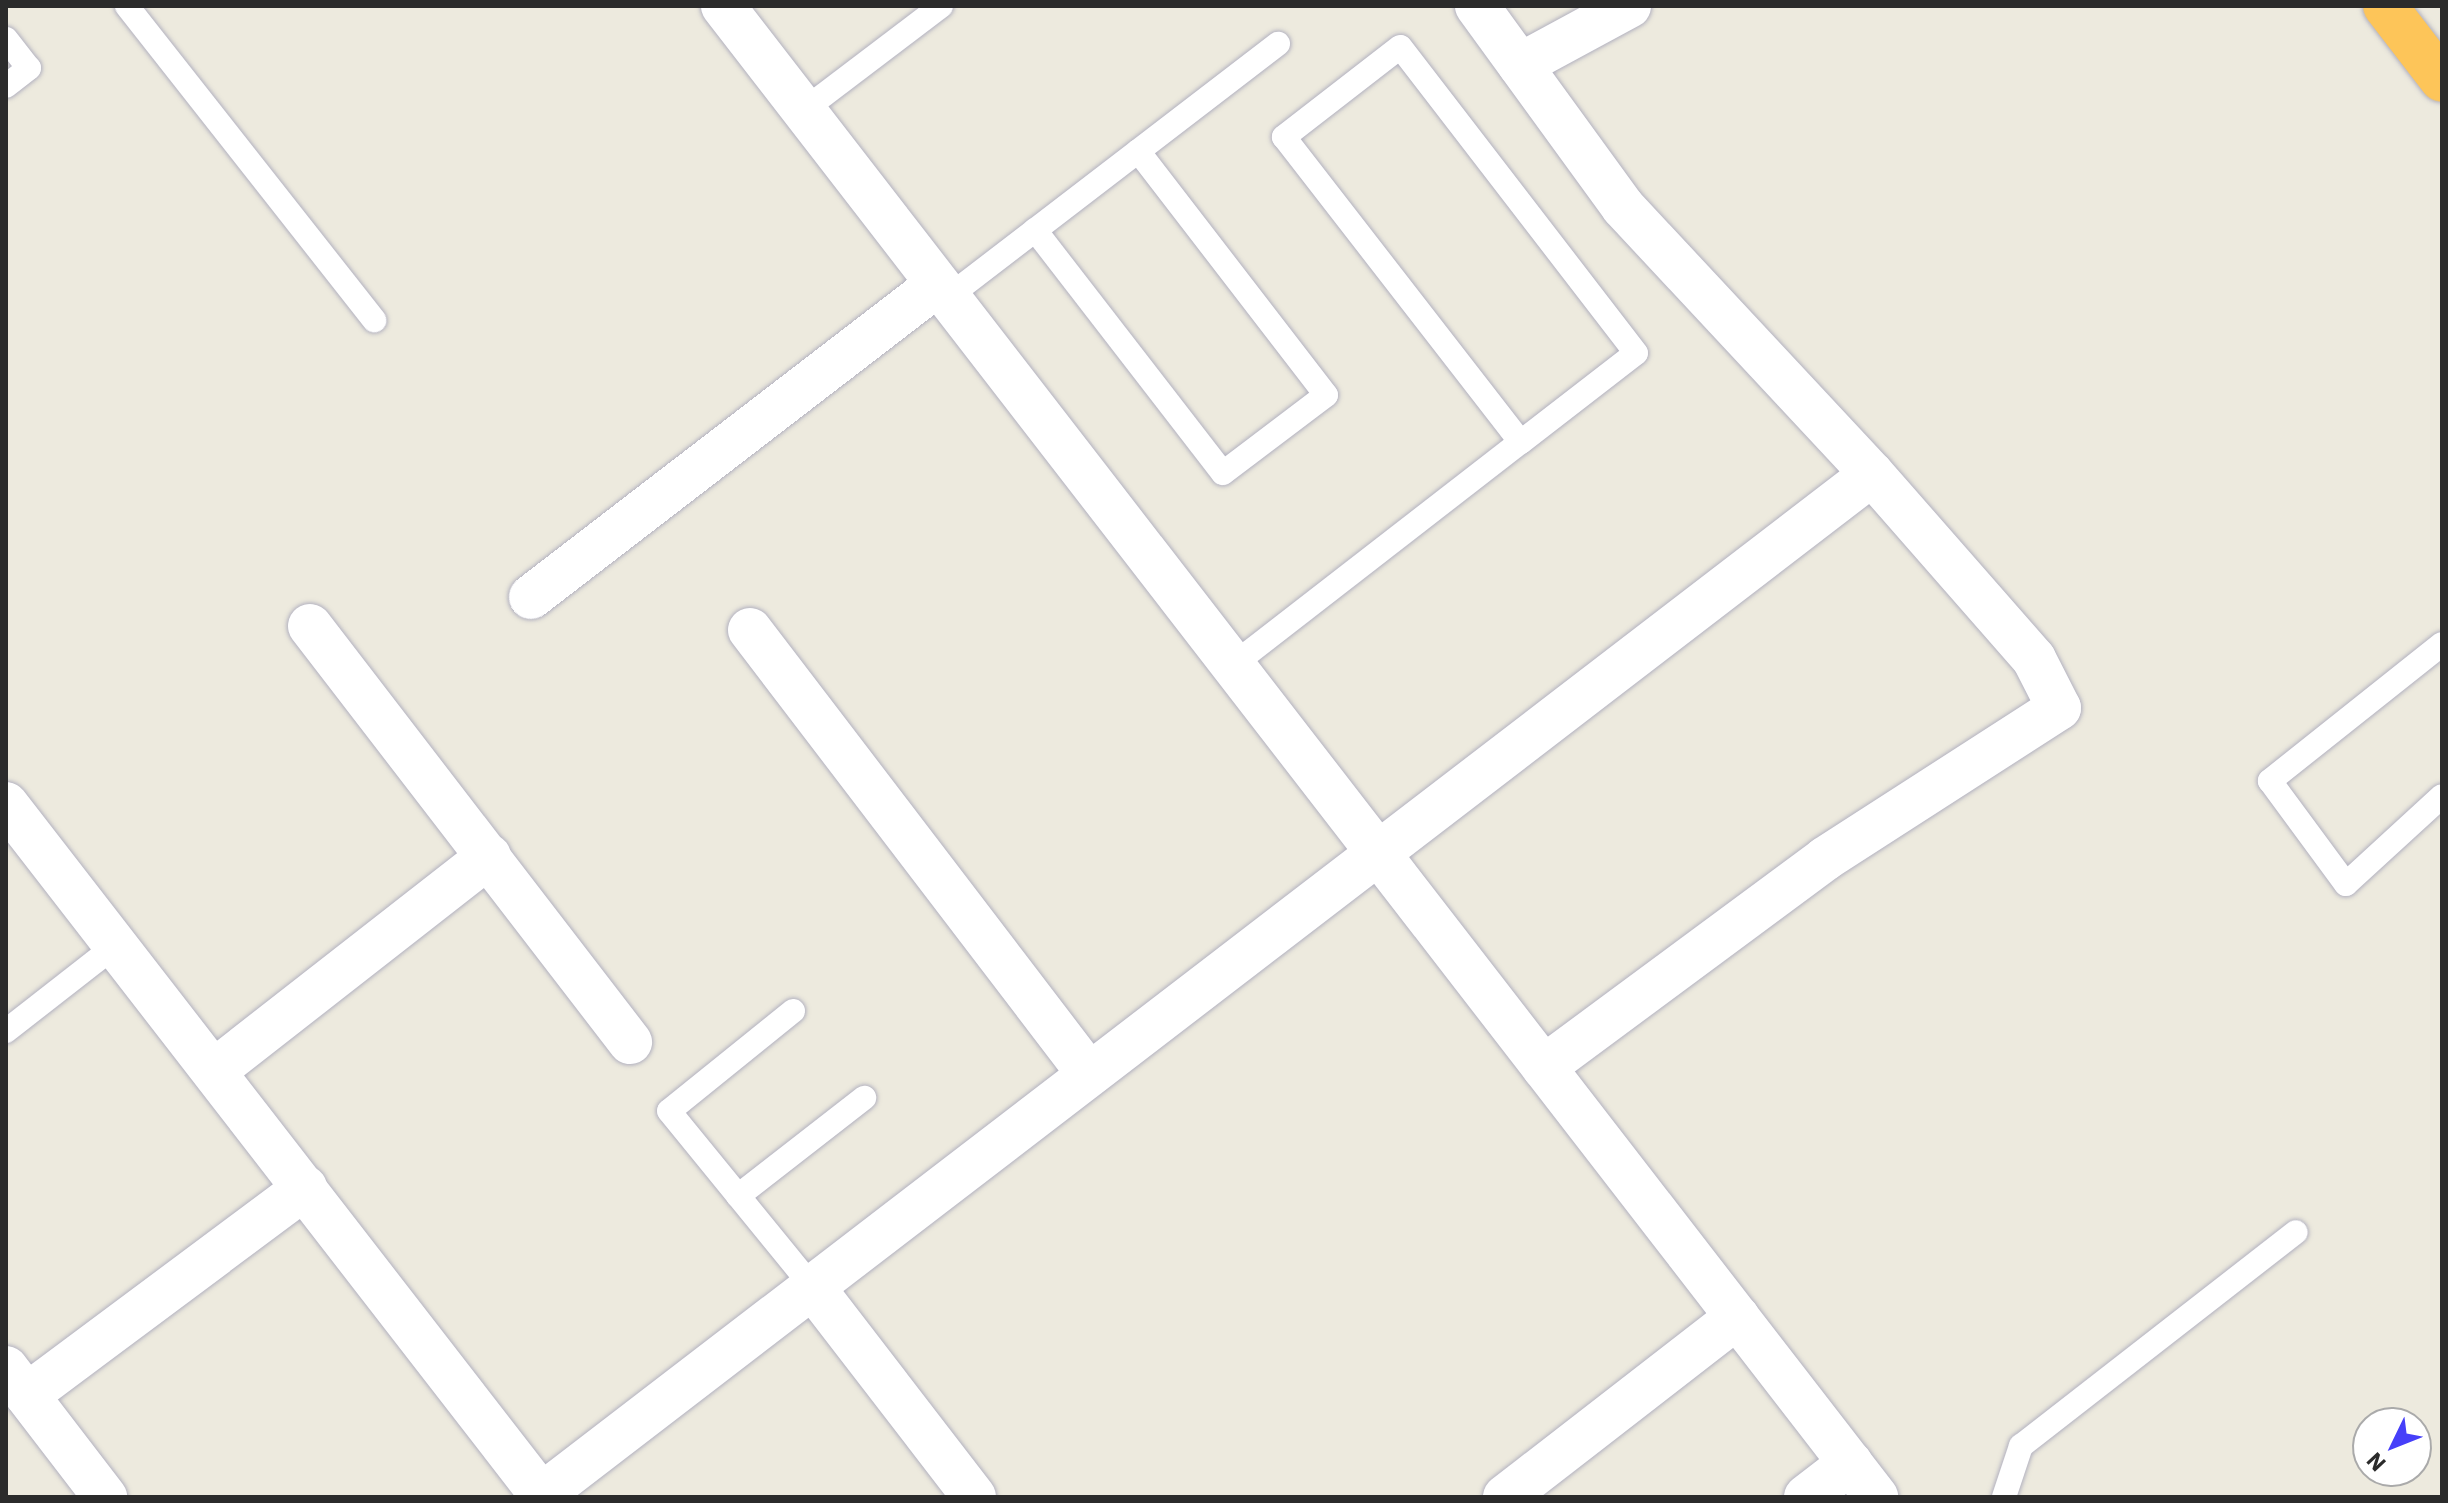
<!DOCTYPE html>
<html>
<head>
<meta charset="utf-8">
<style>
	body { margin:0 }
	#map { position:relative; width:2448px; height:1503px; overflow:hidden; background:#edeade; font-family:"IBM Plex Sans",sans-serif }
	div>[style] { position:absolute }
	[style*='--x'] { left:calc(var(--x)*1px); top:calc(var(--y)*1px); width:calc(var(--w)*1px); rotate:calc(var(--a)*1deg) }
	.roads { filter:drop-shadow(0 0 2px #b2b1bf) drop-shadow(0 0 2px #b2b1bf) }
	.lane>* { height:24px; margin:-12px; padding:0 12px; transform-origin:12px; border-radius:12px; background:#fff }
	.street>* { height:44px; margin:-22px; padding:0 22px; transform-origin:22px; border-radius:22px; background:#fff }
	.highway>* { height:44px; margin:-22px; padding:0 22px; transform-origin:22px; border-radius:22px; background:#fdc559 }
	span { translate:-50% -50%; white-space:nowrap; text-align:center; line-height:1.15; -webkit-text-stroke:7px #fff; paint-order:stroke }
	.frame { position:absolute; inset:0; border:8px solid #2b2b2b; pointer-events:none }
	.north { position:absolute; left:2352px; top:1407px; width:80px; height:80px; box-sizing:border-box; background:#fff; border:2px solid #aaa; border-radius:50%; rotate:227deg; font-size:22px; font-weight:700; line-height:32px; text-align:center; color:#2b2b2b }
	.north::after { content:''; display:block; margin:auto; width:28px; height:36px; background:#463ff9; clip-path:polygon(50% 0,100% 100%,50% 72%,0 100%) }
</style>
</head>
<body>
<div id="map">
	<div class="roads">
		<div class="lane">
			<i style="--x:127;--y:6;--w:400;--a:51.8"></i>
			<i style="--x:6;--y:39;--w:37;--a:52"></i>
			<i style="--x:29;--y:68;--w:29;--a:142"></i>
			<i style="--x:804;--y:110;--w:172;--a:-37.2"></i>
			<i style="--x:1035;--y:230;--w:307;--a:52.3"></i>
			<i style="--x:1223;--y:473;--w:129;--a:-37.1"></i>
			<i style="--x:1326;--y:395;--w:308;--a:-127.6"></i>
			<i style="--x:948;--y:297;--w:416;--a:-37.5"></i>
			<i style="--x:2442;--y:644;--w:220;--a:141.5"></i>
			<i style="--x:2270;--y:781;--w:128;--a:53.6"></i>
			<i style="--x:2346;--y:884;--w:130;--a:-42.5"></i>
			<i style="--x:1233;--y:665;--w:364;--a:-37.8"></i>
			<i style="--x:1521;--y:442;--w:145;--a:-37.7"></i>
			<i style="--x:1636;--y:353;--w:386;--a:-127.6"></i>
			<i style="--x:1400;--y:47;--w:147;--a:142.2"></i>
			<i style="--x:1284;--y:137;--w:386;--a:52.2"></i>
			<i style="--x:793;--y:1011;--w:159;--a:141.1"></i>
			<i style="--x:669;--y:1111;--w:230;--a:50.8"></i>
			<i style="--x:6;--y:1031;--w:140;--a:-38"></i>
			<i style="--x:738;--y:1196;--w:160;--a:-37.9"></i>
			<i style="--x:2004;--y:1497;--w:54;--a:-71.6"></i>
			<i style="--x:2021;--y:1446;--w:348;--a:-37.9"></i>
		</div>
		<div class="street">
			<i style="--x:723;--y:6;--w:1885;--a:52.28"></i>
			<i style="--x:1477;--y:6;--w:248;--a:54"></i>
			<i style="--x:1623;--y:207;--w:365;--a:47"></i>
			<i style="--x:1872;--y:474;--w:246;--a:48.8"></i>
			<i style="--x:2034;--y:659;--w:55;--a:63"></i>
			<i style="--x:2059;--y:708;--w:278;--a:147.2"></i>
			<i style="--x:1825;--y:859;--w:350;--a:143.5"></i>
			<i style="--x:1520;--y:65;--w:124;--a:-28.4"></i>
			<i style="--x:531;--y:597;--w:513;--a:-37.56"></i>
			<i style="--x:310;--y:626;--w:525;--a:52.43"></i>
			<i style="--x:750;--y:630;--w:559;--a:52.64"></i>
			<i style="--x:6;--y:804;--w:877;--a:52.23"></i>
			<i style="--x:214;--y:1071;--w:349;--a:-38"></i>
			<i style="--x:814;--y:1289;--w:262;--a:52.4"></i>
			<i style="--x:6;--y:1368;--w:163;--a:52.5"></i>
			<i style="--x:27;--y:1395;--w:347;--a:-36.7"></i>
			<i style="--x:539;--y:1497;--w:1680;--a:-37.5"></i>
			<i style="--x:1505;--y:1497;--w:294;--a:-37.8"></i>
			<i style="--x:1806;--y:1497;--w:56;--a:-37.7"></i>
		</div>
		<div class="highway">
			<i style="--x:2385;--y:6;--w:93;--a:52.4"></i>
		</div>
	</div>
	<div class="frame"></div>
	<div class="north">N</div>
</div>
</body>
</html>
